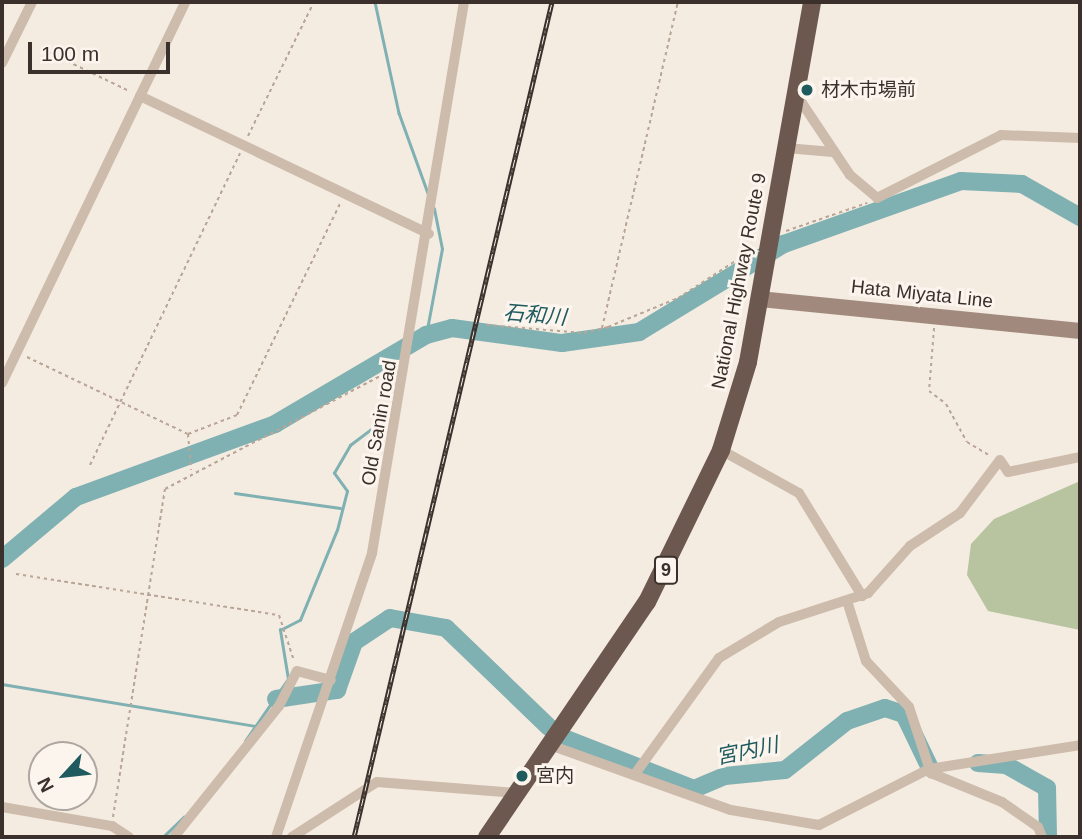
<!DOCTYPE html>
<html>
<head>
<meta charset="utf-8">
<style>
	body { margin:0 }
	#map { position:relative; width:1082px; height:839px; overflow:hidden; background:#f4ebe1; font-family:Helvetica,"Noto Sans JP",sans-serif }
	div>[style] { position:absolute }
	[style*='--x'] { left:calc(var(--x)*1px); top:calc(var(--y)*1px); width:calc(var(--w)*1px); rotate:calc(var(--a)*1deg) }
	.green>* { inset:0; background:#b8c4a0 }
	.stream>* { height:2.5px; margin:-1.25px; padding:0 1.25px; transform-origin:1.25px; border-radius:1.25px; background:#7fb0b2 }
	.river>* { height:18px; margin:-9px; padding:0 9px; transform-origin:9px; border-radius:9px; background:#7fb0b2 }
	.path>* { height:2px; margin-top:-1px; transform-origin:0; background:repeating-linear-gradient(90deg,#b9a596 0 3.5px,transparent 0 7px) }
	.minor>* { height:10px; margin:-5px; padding:0 5px; transform-origin:5px; border-radius:5px; background:#cdbbac }
	.secondary>* { height:16px; margin:-8px; padding:0 8px; transform-origin:8px; border-radius:8px; background:#a18a7d }
	.trunk>* { height:18px; margin:-9px; padding:0 9px; transform-origin:9px; border-radius:9px; background:#6c584f }
	.rail>* { height:5px; margin-top:-2.5px; transform-origin:0; background:repeating-linear-gradient(90deg,#fbf5ee 0 8px,#3b302b 0 16px); box-sizing:border-box; border-block:2px solid #3b302b }
	.dots>* { width:19px; height:19px; translate:-50% -50%; box-sizing:border-box; border:4px solid #fbf5ee; border-radius:50% }
	span { translate:-50% -50%; white-space:nowrap; text-align:center; line-height:1.15; -webkit-text-stroke:6px #fbf5ee; paint-order:stroke }
	.shield-label span { padding:2px 5px; background:#fbf5ee; border:2px solid; border-radius:5px; -webkit-text-stroke-width:0 }
	.shield-label { font-size:18px; color:#3b302b; font-weight:700 }
	.poi-label { font-size:19px; color:#3b302b }
	.left { translate:0 -50%; text-align:left }
	.street-label { font-size:19px; color:#3b302b }
	.water-label { font-size:21px; color:#1f5a5e; font-style:italic }
	.frame { position:absolute; inset:0; border:4px solid #3b302b; pointer-events:none }
	.north { position:absolute; left:28px; top:741px; width:70px; height:70px; box-sizing:border-box; background:#fbf5ee; border:2px solid #aea6a0; border-radius:50%; rotate:243deg; font-size:19px; font-weight:700; line-height:28px; text-align:center; color:#3b302b }
	.north::after { content:''; display:block; margin:auto; width:24px; height:32px; background:#1f5a5e; clip-path:polygon(50% 0,100% 100%,50% 72%,0 100%) }
	.scale { position:absolute; left:28px; top:42px; width:142px; height:32px; box-sizing:border-box; border:4px solid #3b302b; border-top:0; padding-left:9px; font-size:21px; line-height:24px; white-space:nowrap; color:#3b302b; -webkit-text-stroke:5px #fbf5ee; paint-order:stroke }
</style>
</head>
<body>
<div id="map">
	<div class="green">
		<i style="clip-path:polygon(1080px 481px,1080px 630px,988px 611px,967px 575px,971px 544px,994px 519px)"></i>
	</div>
	<div class="stream">
		<i style="--x:375;--y:2;--w:114;--a:77.8"></i>
		<i style="--x:399;--y:113;--w:85;--a:70.1"></i>
		<i style="--x:426;--y:335;--w:87;--a:-79.5"></i>
		<i style="--x:442;--y:249;--w:41;--a:-101.3"></i>
		<i style="--x:235;--y:493;--w:106;--a:8.1"></i>
		<i style="--x:2;--y:684;--w:256;--a:9.4"></i>
		<i style="--x:245;--y:741;--w:75;--a:-55.3"></i>
		<i style="--x:288;--y:679;--w:50;--a:-99.3"></i>
		<i style="--x:280;--y:630;--w:22;--a:-27"></i>
		<i style="--x:300;--y:620;--w:97;--a:-67.7"></i>
		<i style="--x:337;--y:530;--w:40;--a:-75.6"></i>
		<i style="--x:347;--y:491;--w:22;--a:-126"></i>
		<i style="--x:334;--y:473;--w:32;--a:-60"></i>
		<i style="--x:350;--y:445;--w:30;--a:-37"></i>
		<i style="--x:374;--y:427;--w:15;--a:-74"></i>
		<i style="--x:163;--y:837;--w:29;--a:-44"></i>
	</div>
	<div class="river">
		<i style="--x:2;--y:559;--w:97;--a:-40"></i>
		<i style="--x:76;--y:497;--w:212;--a:-20.1"></i>
		<i style="--x:275;--y:424;--w:175;--a:-30.5"></i>
		<i style="--x:426;--y:335;--w:27;--a:-15"></i>
		<i style="--x:452;--y:328;--w:111;--a:7.8"></i>
		<i style="--x:562;--y:343;--w:78;--a:-8.1"></i>
		<i style="--x:639;--y:332;--w:170;--a:-31.3"></i>
		<i style="--x:784;--y:244;--w:188;--a:-19.6"></i>
		<i style="--x:961;--y:181;--w:61;--a:2.8"></i>
		<i style="--x:1022;--y:184;--w:67;--a:29.6"></i>
		<i style="--x:276;--y:699;--w:62;--a:-8.4"></i>
		<i style="--x:337;--y:690;--w:51;--a:-70.5"></i>
		<i style="--x:354;--y:642;--w:43;--a:-33.7"></i>
		<i style="--x:390;--y:618;--w:57;--a:10.1"></i>
		<i style="--x:446;--y:628;--w:143;--a:43.9"></i>
		<i style="--x:566;--y:739;--w:137;--a:21.3"></i>
		<i style="--x:694;--y:789;--w:34;--a:-23"></i>
		<i style="--x:725;--y:776;--w:60;--a:-5.7"></i>
		<i style="--x:785;--y:770;--w:79;--a:-38.3"></i>
		<i style="--x:847;--y:721;--w:40;--a:-18.9"></i>
		<i style="--x:885;--y:708;--w:20;--a:18"></i>
		<i style="--x:904;--y:714;--w:60;--a:64.3"></i>
		<i style="--x:978;--y:763;--w:28;--a:4"></i>
		<i style="--x:1006;--y:765;--w:47;--a:29.3"></i>
		<i style="--x:1047;--y:788;--w:49;--a:88.8"></i>
	</div>
	<div class="path">
		<i style="--x:42;--y:49;--w:97;--a:25.8"></i>
		<i style="--x:248;--y:136;--w:149;--a:-63.8"></i>
		<i style="--x:786;--y:231;--w:86;--a:-19.1"></i>
		<i style="--x:487;--y:325;--w:97;--a:4.7"></i>
		<i style="--x:584;--y:333;--w:25;--a:-14"></i>
		<i style="--x:608;--y:327;--w:76;--a:-22.5"></i>
		<i style="--x:678;--y:298;--w:90;--a:-32.8"></i>
		<i style="--x:602;--y:328;--w:335;--a:-76.9"></i>
		<i style="--x:934;--y:328;--w:63;--a:94.5"></i>
		<i style="--x:929;--y:391;--w:21;--a:37"></i>
		<i style="--x:946;--y:404;--w:43;--a:61.1"></i>
		<i style="--x:967;--y:442;--w:26;--a:31"></i>
		<i style="--x:27;--y:357;--w:178;--a:25.6"></i>
		<i style="--x:188;--y:434;--w:36;--a:85"></i>
		<i style="--x:188;--y:434;--w:53;--a:-21.2"></i>
		<i style="--x:237;--y:415;--w:235;--a:-64"></i>
		<i style="--x:90;--y:465;--w:346;--a:-64.3"></i>
		<i style="--x:16;--y:574;--w:266;--a:8.9"></i>
		<i style="--x:279;--y:615;--w:48;--a:71.9"></i>
		<i style="--x:113;--y:817;--w:332;--a:-81"></i>
		<i style="--x:165;--y:489;--w:256;--a:-27.7"></i>
	</div>
	<div class="minor">
		<i style="--x:2;--y:63;--w:68;--a:-63.8"></i>
		<i style="--x:796;--y:94;--w:97;--a:56.3"></i>
		<i style="--x:850;--y:175;--w:35;--a:40"></i>
		<i style="--x:877;--y:198;--w:139;--a:-26.9"></i>
		<i style="--x:1001;--y:135;--w:79;--a:2.2"></i>
		<i style="--x:140;--y:96;--w:320;--a:25.5"></i>
		<i style="--x:786;--y:148;--w:47;--a:4.9"></i>
		<i style="--x:2;--y:383;--w:423;--a:-64.3"></i>
		<i style="--x:721;--y:450;--w:89;--a:28.9"></i>
		<i style="--x:799;--y:493;--w:121;--a:58.5"></i>
		<i style="--x:848;--y:604;--w:60;--a:72.5"></i>
		<i style="--x:866;--y:661;--w:63;--a:46.9"></i>
		<i style="--x:909;--y:707;--w:70;--a:71.6"></i>
		<i style="--x:931;--y:773;--w:77;--a:22.2"></i>
		<i style="--x:1002;--y:802;--w:44;--a:34.8"></i>
		<i style="--x:1038;--y:827;--w:11;--a:68"></i>
		<i style="--x:550;--y:745;--w:192;--a:19.8"></i>
		<i style="--x:731;--y:810;--w:89;--a:9.7"></i>
		<i style="--x:819;--y:825;--w:123;--a:-27"></i>
		<i style="--x:929;--y:769;--w:153;--a:-9"></i>
		<i style="--x:635;--y:774;--w:143;--a:-54.1"></i>
		<i style="--x:719;--y:658;--w:70;--a:-31"></i>
		<i style="--x:779;--y:622;--w:94;--a:-18"></i>
		<i style="--x:868;--y:593;--w:63;--a:-48.2"></i>
		<i style="--x:910;--y:546;--w:60;--a:-33.4"></i>
		<i style="--x:960;--y:513;--w:66;--a:-53"></i>
		<i style="--x:1000;--y:460;--w:14;--a:56"></i>
		<i style="--x:1008;--y:472;--w:74;--a:-11.8"></i>
		<i style="--x:2;--y:807;--w:112;--a:9.8"></i>
		<i style="--x:112;--y:826;--w:20;--a:33"></i>
		<i style="--x:174;--y:837;--w:168;--a:-51.3"></i>
		<i style="--x:279;--y:706;--w:39;--a:-63"></i>
		<i style="--x:297;--y:671;--w:35;--a:15"></i>
		<i style="--x:276;--y:837;--w:300;--a:-71.3"></i>
		<i style="--x:372;--y:553;--w:559;--a:-80.52"></i>
		<i style="--x:292;--y:837;--w:101;--a:-32.9"></i>
		<i style="--x:377;--y:782;--w:140;--a:4.5"></i>
	</div>
	<div class="secondary">
		<i style="--x:760;--y:299;--w:322;--a:5.7"></i>
	</div>
	<div class="trunk">
		<i style="--x:487;--y:837;--w:284;--a:-55.8"></i>
		<i style="--x:647;--y:602;--w:169;--a:-64"></i>
		<i style="--x:721;--y:450;--w:92;--a:-72.9"></i>
		<i style="--x:748;--y:362;--w:366;--a:-79.9"></i>
	</div>
	<div class="rail">
		<i style="--x:354;--y:837;--w:858;--a:-76.66"></i>
	</div>
	<div class="dots">
		<i style="left:807px;top:90px;background:#1f5a5e"></i>
		<i style="left:522px;top:776px;background:#1f5a5e"></i>
	</div>
	<div class="shield-label">
		<span style="left:666px;top:570px">9</span>
	</div>
	<div class="poi-label">
		<span class="left" style="left:821px;top:90px">材木市場前</span>
		<span class="left" style="left:536px;top:776px">宮内</span>
	</div>
	<div class="street-label">
		<span style="left:739px;top:281px;rotate:-79deg">National Highway Route 9</span>
		<span style="left:922px;top:294px;rotate:6deg">Hata Miyata Line</span>
		<span style="left:379px;top:423px;rotate:-80deg">Old Sanin road</span>
	</div>
	<div class="water-label">
		<span style="left:535px;top:315px;rotate:5deg">石和川</span>
		<span style="left:747px;top:751px;rotate:-12deg">宮内川</span>
	</div>
	<div class="frame"></div>
	<div class="north">N</div>
	<div class="scale">100 m</div>
</div>
</body>
</html>
